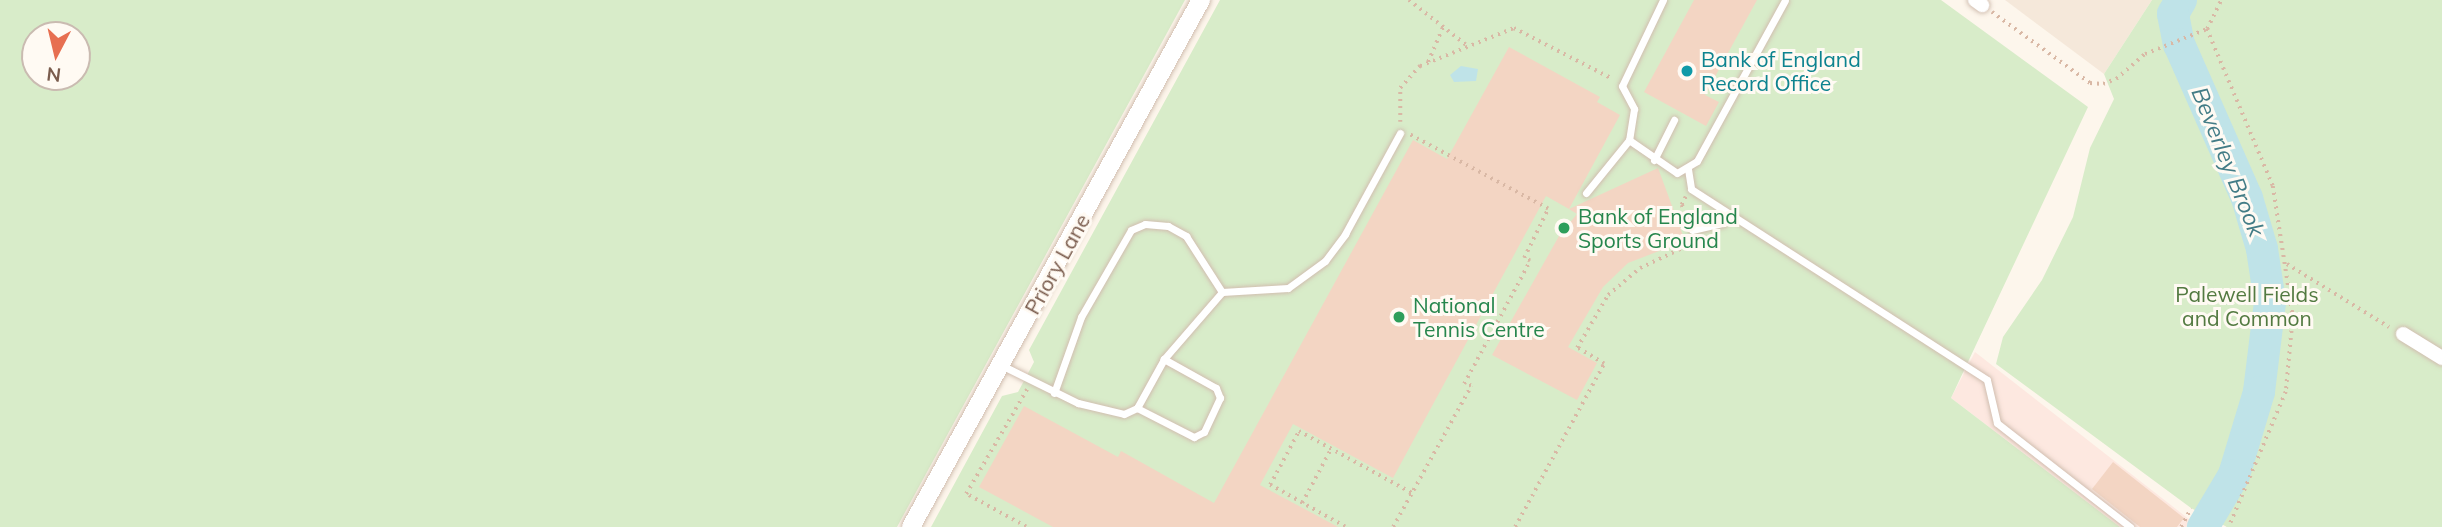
<!DOCTYPE html>
<html>
<head>
<meta charset="utf-8">
<style>
	body { margin:0 }
	#map { position:relative; width:2442px; height:527px; overflow:hidden; background:#fdf6ec; font-family:Mulish,sans-serif }
	div>[style] { position:absolute }
	[style*='--x'] { left:calc(var(--x)*1px); top:calc(var(--y)*1px); width:calc(var(--w)*1px); rotate:calc(var(--a)*1deg) }
	.residential>* { inset:0; background:#f5e8da }
	.commercial>* { inset:0; background:#fde8e0 }
	.green>* { inset:0; background:#d8ecc9 }
	.water>* { inset:0; background:#bfe3e8 }
	.river>* { height:32px; margin:-16px; padding:0 16px; transform-origin:16px; border-radius:16px; background:#bfe3e8 }
	.building>* { inset:0; background:#f3d5c3 }
	.path>* { height:3.5px; margin-top:-1.75px; transform-origin:0; background:repeating-linear-gradient(90deg,#d9b8a5 0 2px,transparent 0 7px) }
	.roads { filter:drop-shadow(0 0 2px #d1beb0) drop-shadow(0 0 2px #d1beb0) }
	.service>* { height:7px; margin:-3.5px; padding:0 3.5px; transform-origin:3.5px; border-radius:3.5px; background:#fff }
	.minor>* { height:14px; margin:-7px; padding:0 7px; transform-origin:7px; border-radius:7px; background:#fff }
	.tertiary>* { height:18px; margin:-9px; padding:0 9px; transform-origin:9px; border-radius:9px; background:#fff }
	.dots>* { width:19px; height:19px; translate:-50% -50%; box-sizing:border-box; border:4px solid #fffaf3; border-radius:50% }
	span { translate:-50% -50%; white-space:nowrap; text-align:center; line-height:1.15; -webkit-text-stroke:6px #fffaf3; paint-order:stroke }
	.culture-label { font-size:21px; color:#0d838f }
	.left { translate:0 -50%; text-align:left }
	.leisure-label { font-size:21px; color:#27864d }
	.street-label { font-size:21px; color:#7a5c4d }
	.park-label { font-size:21px; color:#537a41 }
	.water-label { font-size:23px; color:#437c86; font-style:italic }
	.north { position:absolute; left:21px; top:21px; width:70px; height:70px; box-sizing:border-box; background:#fffaf3; border:2px solid #cabbb1; border-radius:50%; rotate:187deg; font-size:19px; font-weight:700; line-height:28px; text-align:center; color:#7a5c4d }
	.north::after { content:''; display:block; margin:auto; width:24px; height:32px; background:#e76f51; clip-path:polygon(50% 0,100% 100%,50% 72%,0 100%) }
</style>
</head>
<body>
<div id="map">
	<div class="residential">
		<i style="clip-path:polygon(2005px 0,2152px 0,2104px 74px)"></i>
	</div>
	<div class="commercial">
		<i style="clip-path:polygon(1975px 352px,2190px 520px,2186px 527px,2120px 527px,1951px 398px)"></i>
	</div>
	<div class="green">
		<i style="clip-path:polygon(evenodd,0 0,1185px 0,897px 527px,0 527px,0 0,77px 35px,77px 77px,35px 77px,35px 35px,77px 35px)"></i>
		<i style="clip-path:polygon(1220px 0,1941px 0,2088px 107px,1951px 398px,2120px 527px,931px 527px,1002px 396px,1018px 392px,1034px 362px,1029px 350px)"></i>
		<i style="clip-path:polygon(2152px 0,2442px 0,2442px 527px,2227px 527px,2191px 508px,1996px 364px,2003px 337px,2042px 280px,2073px 217px,2090px 148px,2114px 99px,2104px 74px)"></i>
	</div>
	<div class="water">
		<i style="clip-path:polygon(1461px 66px,1478px 69px,1476px 81px,1454px 82px,1450px 75px)"></i>
	</div>
	<div class="river">
		<i style="--x:2181;--y:0;--w:16;--a:120"></i>
		<i style="--x:2173;--y:14;--w:31;--a:79"></i>
		<i style="--x:2179;--y:44;--w:168;--a:66.2"></i>
		<i style="--x:2247;--y:198;--w:53;--a:73.6"></i>
		<i style="--x:2262;--y:249;--w:54;--a:81.4"></i>
		<i style="--x:2270;--y:302;--w:91;--a:97"></i>
		<i style="--x:2259;--y:392;--w:87;--a:106.8"></i>
		<i style="--x:2234;--y:475;--w:61;--a:120.8"></i>
	</div>
	<div class="building">
		<i style="clip-path:polygon(1694px 0,1757px 0,1705px 95px,1719px 102px,1706px 126px,1644px 92px)"></i>
		<i style="clip-path:polygon(1509px 47px,1600px 97px,1597px 102px,1620px 115px,1569px 209px,1546px 196px,1393px 478px,1293px 424px,1260px 485px,1338px 527px,1053px 527px,979px 487px,1024px 406px,1118px 457px,1121px 451px,1214px 503px,1413px 140px,1447px 159px)"></i>
		<i style="clip-path:polygon(1658px 168px,1685px 241px,1628px 263px,1603px 287px,1568px 347px,1597px 363px,1577px 400px,1492px 355px,1559px 236px,1577px 214px,1569px 209px)"></i>
		<i style="clip-path:polygon(2113px 462px,2184px 518px,2177px 527px,2140px 527px,2092px 489px)"></i>
	</div>
	<div class="path">
		<i style="--x:1409;--y:0;--w:76;--a:38.1"></i>
		<i style="--x:1992;--y:12;--w:121;--a:35.9"></i>
		<i style="--x:2090;--y:83;--w:13;--a:4"></i>
		<i style="--x:2103;--y:84;--w:14;--a:-21"></i>
		<i style="--x:2116;--y:79;--w:38;--a:-41"></i>
		<i style="--x:2145;--y:54;--w:67;--a:-22"></i>
		<i style="--x:2207;--y:29;--w:32;--a:-64"></i>
		<i style="--x:2207;--y:29;--w:170;--a:67.2"></i>
		<i style="--x:2273;--y:186;--w:133;--a:81.3"></i>
		<i style="--x:2293;--y:317;--w:75;--a:95.3"></i>
		<i style="--x:2286;--y:392;--w:147;--a:112.9"></i>
		<i style="--x:1428;--y:62;--w:39;--a:-67"></i>
		<i style="--x:1400;--y:122;--w:34;--a:-90"></i>
		<i style="--x:1400;--y:88;--w:30;--a:-48"></i>
		<i style="--x:1420;--y:66;--w:101;--a:-22"></i>
		<i style="--x:1514;--y:28;--w:111;--a:27.3"></i>
		<i style="--x:1686;--y:197;--w:9;--a:117"></i>
		<i style="--x:1682;--y:205;--w:15;--a:67"></i>
		<i style="--x:2287;--y:264;--w:120;--a:31.7"></i>
		<i style="--x:1302;--y:503;--w:61;--a:-61.8"></i>
		<i style="--x:1026;--y:527;--w:68;--a:-151.2"></i>
		<i style="--x:966;--y:494;--w:121;--a:-59.8"></i>
		<i style="--x:1345;--y:527;--w:86;--a:-150.8"></i>
		<i style="--x:1270;--y:485;--w:61;--a:-61.8"></i>
		<i style="--x:1299;--y:431;--w:129;--a:28.8"></i>
		<i style="--x:1393;--y:527;--w:161;--a:-61"></i>
		<i style="--x:1471;--y:386;--w:7;--a:-164"></i>
		<i style="--x:1464;--y:384;--w:140;--a:-61.8"></i>
		<i style="--x:1530;--y:261;--w:7;--a:-153"></i>
		<i style="--x:1524;--y:258;--w:55;--a:-63.9"></i>
		<i style="--x:1548;--y:209;--w:157;--a:-151.8"></i>
		<i style="--x:1515;--y:527;--w:186;--a:-61.4"></i>
		<i style="--x:1604;--y:364;--w:31;--a:-149"></i>
		<i style="--x:1577;--y:348;--w:61;--a:-59.7"></i>
		<i style="--x:1608;--y:295;--w:42;--a:-40.2"></i>
		<i style="--x:1640;--y:268;--w:59;--a:-25.3"></i>
		<i style="--x:2181;--y:527;--w:21;--a:-62"></i>
	</div>
	<div class="roads">
		<div class="service">
			<i style="--x:1663;--y:0;--w:95;--a:115.5"></i>
			<i style="--x:1622;--y:86;--w:26;--a:62"></i>
			<i style="--x:1634;--y:109;--w:31;--a:99"></i>
			<i style="--x:1629;--y:140;--w:58;--a:34.5"></i>
			<i style="--x:1677;--y:173;--w:23;--a:-31"></i>
			<i style="--x:1697;--y:161;--w:183;--a:-61.3"></i>
			<i style="--x:1654;--y:160;--w:45;--a:-63.4"></i>
			<i style="--x:1688;--y:169;--w:20;--a:81"></i>
			<i style="--x:1691;--y:189;--w:352;--a:32.8"></i>
			<i style="--x:1987;--y:380;--w:44;--a:76.9"></i>
			<i style="--x:1997;--y:423;--w:169;--a:38"></i>
			<i style="--x:1586;--y:193;--w:68;--a:-50.9"></i>
			<i style="--x:1692;--y:230;--w:32;--a:-13"></i>
			<i style="--x:1723;--y:223;--w:10;--a:-61"></i>
			<i style="--x:1001;--y:365;--w:86;--a:26.3"></i>
			<i style="--x:1078;--y:403;--w:47;--a:13.4"></i>
			<i style="--x:1124;--y:414;--w:14;--a:-25"></i>
			<i style="--x:1137;--y:408;--w:56;--a:-61.1"></i>
			<i style="--x:1164;--y:359;--w:89;--a:-49.1"></i>
			<i style="--x:1054;--y:393;--w:81;--a:-70.4"></i>
			<i style="--x:1081;--y:317;--w:100;--a:-60.1"></i>
			<i style="--x:1131;--y:230;--w:15;--a:-23"></i>
			<i style="--x:1145;--y:224;--w:23;--a:5"></i>
			<i style="--x:1168;--y:226;--w:21;--a:29"></i>
			<i style="--x:1186;--y:236;--w:67;--a:57.3"></i>
			<i style="--x:1222;--y:292;--w:66;--a:-3.5"></i>
			<i style="--x:1288;--y:288;--w:46;--a:-36.1"></i>
			<i style="--x:1325;--y:261;--w:34;--a:-53"></i>
			<i style="--x:1345;--y:234;--w:115;--a:-61.4"></i>
			<i style="--x:1137;--y:408;--w:64;--a:27"></i>
			<i style="--x:1194;--y:437;--w:11;--a:-27"></i>
			<i style="--x:1204;--y:432;--w:38;--a:-65"></i>
			<i style="--x:1220;--y:398;--w:11;--a:-112"></i>
			<i style="--x:1216;--y:388;--w:60;--a:-150.9"></i>
		</div>
		<div class="minor">
			<i style="--x:1975;--y:0;--w:9;--a:36"></i>
			<i style="--x:2403;--y:334;--w:46;--a:31.6"></i>
		</div>
		<div class="tertiary">
			<i style="--x:911;--y:527;--w:602;--a:-61.18"></i>
		</div>
	</div>
	<div class="dots">
		<i style="left:1687px;top:71px;background:#0f9aa8"></i>
		<i style="left:1564px;top:228px;background:#2e9e5b"></i>
		<i style="left:1399px;top:317px;background:#2e9e5b"></i>
	</div>
	<div class="culture-label">
		<span class="left" style="left:1701px;top:71px">Bank of England<br>Record Office</span>
	</div>
	<div class="leisure-label">
		<span class="left" style="left:1578px;top:228px">Bank of England<br>Sports Ground</span>
		<span class="left" style="left:1413px;top:317px">National<br>Tennis Centre</span>
	</div>
	<div class="street-label">
		<span style="left:1057px;top:264px;rotate:-61deg">Priory Lane</span>
	</div>
	<div class="park-label">
		<span style="left:2247px;top:306px">Palewell Fields<br>and Common</span>
	</div>
	<div class="water-label">
		<span style="left:2228px;top:162px;rotate:68deg">Beverley Brook</span>
	</div>
	<div class="north">N</div>
</div>
</body>
</html>
